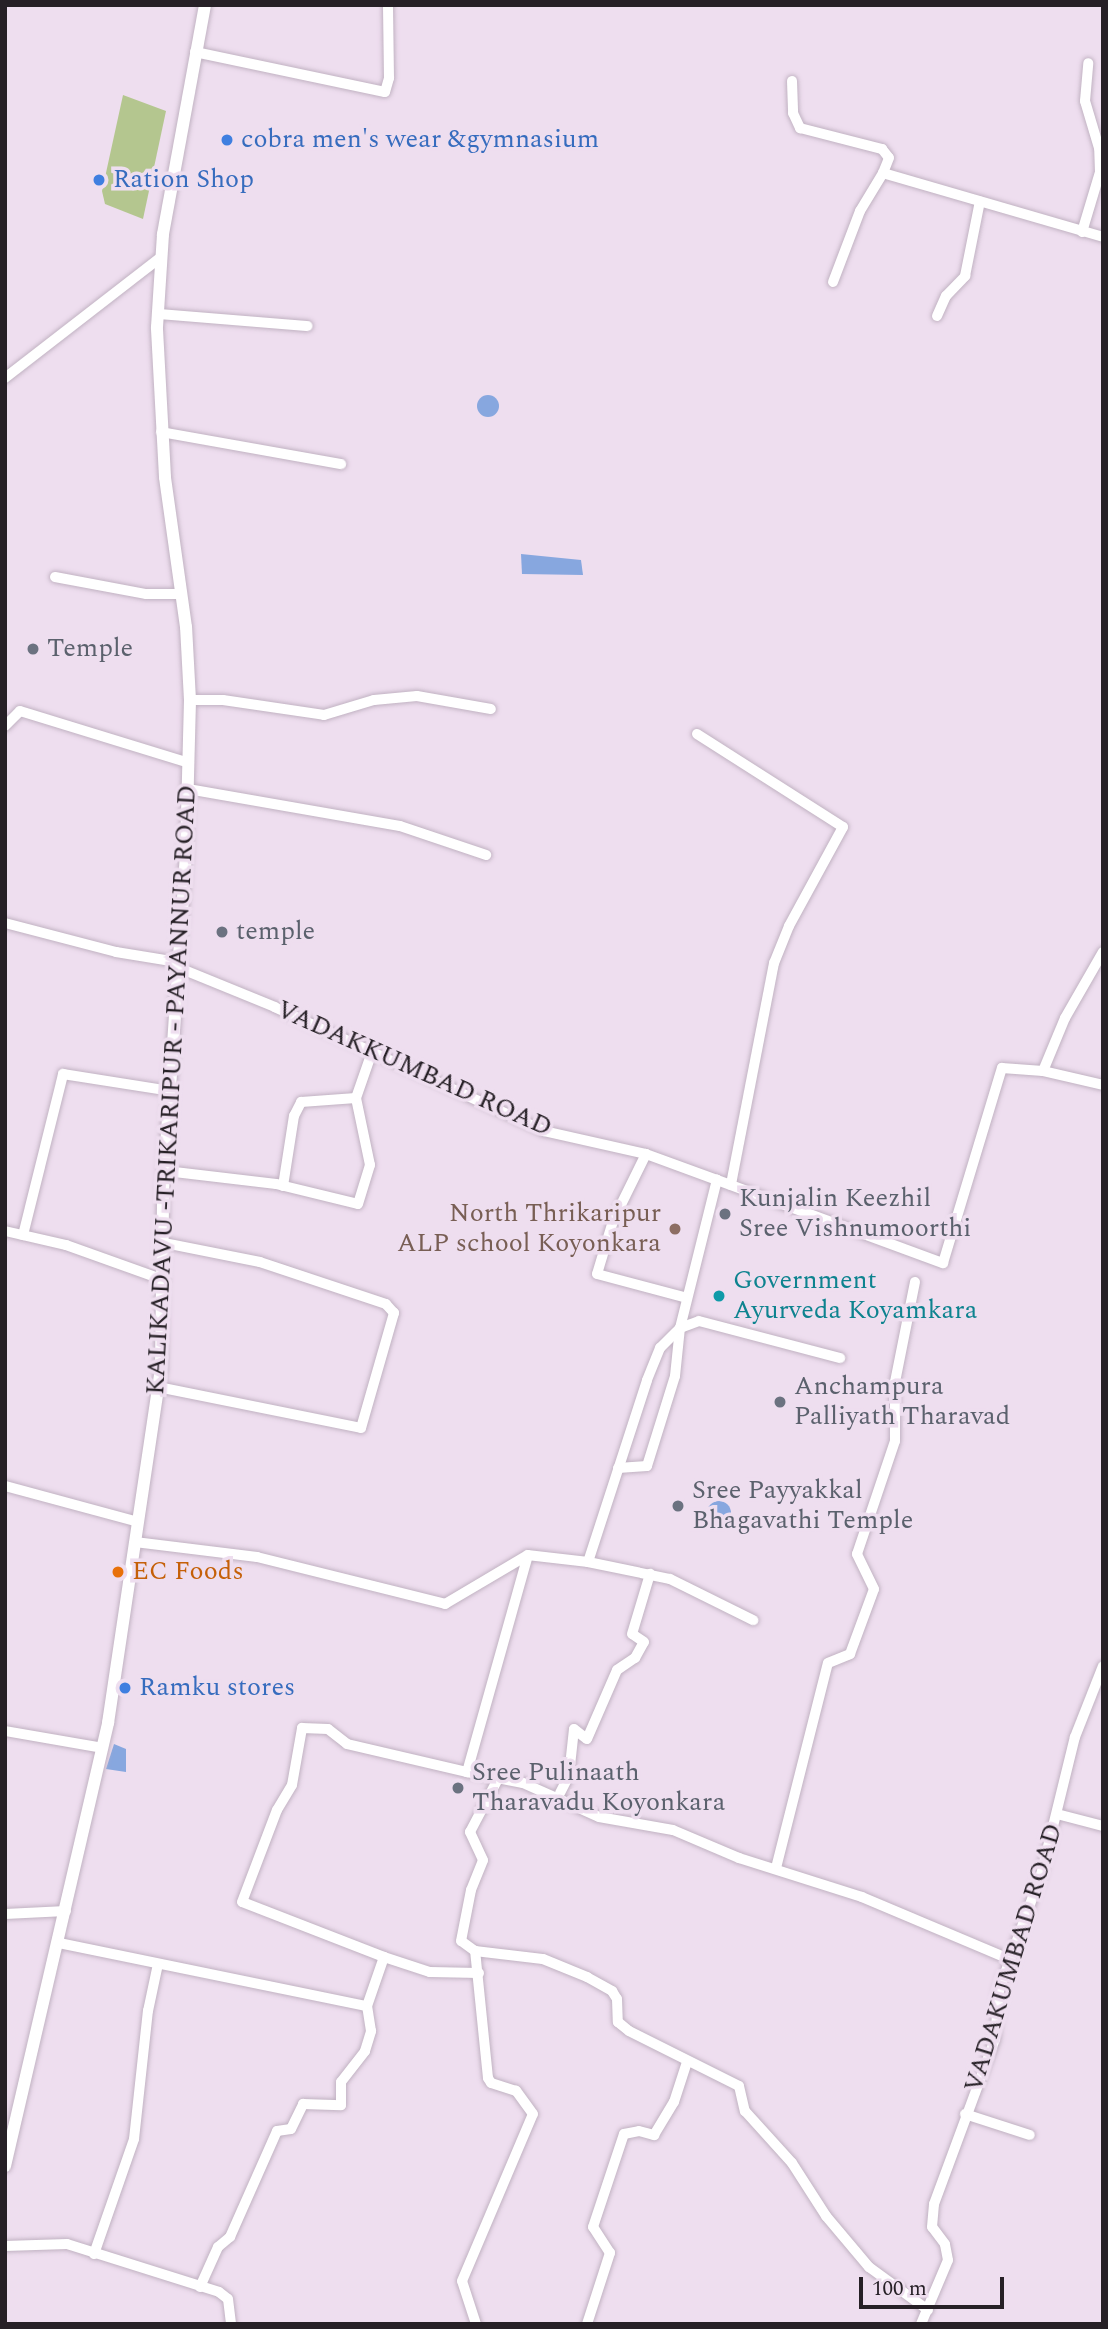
<!DOCTYPE html>
<html>
<head>
<meta charset="utf-8">
<style>
	body { margin:0 }
	#map { position:relative; width:1108px; height:2329px; overflow:hidden; background:#eedeef; font-family:Spectral,serif }
	div>[style] { position:absolute }
	[style*='--x'] { left:calc(var(--x)*1px); top:calc(var(--y)*1px); width:calc(var(--w)*1px); rotate:calc(var(--a)*1deg) }
	.green>* { inset:0; background:#b4c68f }
	.water>* { inset:0; background:#87a7df }
	.round { border-radius:50% }
	.roads { filter:drop-shadow(0 0 2px #c1b2c2) drop-shadow(0 0 2px #c1b2c2) }
	.street>* { height:10px; margin:-5px; padding:0 5px; transform-origin:5px; border-radius:5px; background:#fff }
	.secondary>* { height:12px; margin:-6px; padding:0 6px; transform-origin:6px; border-radius:6px; background:#fff }
	.dots>* { width:19px; height:19px; translate:-50% -50%; box-sizing:border-box; border:4px solid #eedeef; border-radius:50% }
	span { translate:-50% -50%; white-space:nowrap; text-align:center; line-height:1.15; -webkit-text-stroke:7px #eedeef; paint-order:stroke }
	.shop-label { font-size:26px; color:#366cbe }
	.left { translate:0 -50%; text-align:left }
	.worship-label { font-size:26px; color:#5b616d }
	.street-label { font-size:26px; color:#262026 }
	.education-label { font-size:26px; color:#785e54 }
	.right { translate:-100% -50%; text-align:right }
	.culture-label { font-size:26px; color:#0d838f }
	.food-label { font-size:26px; color:#c56008 }
	.frame { position:absolute; inset:0; border:7px solid #262026; pointer-events:none }
	.scale { position:absolute; left:859px; top:2277px; width:145px; height:32px; box-sizing:border-box; border:4px solid #262026; border-top:0; padding-left:9px; font-size:21px; line-height:24px; white-space:nowrap; color:#262026; -webkit-text-stroke:5px #eedeef; paint-order:stroke }
</style>
</head>
<body>
<div id="map">
	<div class="green">
		<i style="clip-path:polygon(123px 95px,166px 111px,143px 219px,105px 204px,102px 191px)"></i>
	</div>
	<div class="water">
		<i class="round" style="left:477px;top:395px;width:22px;height:22px"></i>
		<i style="clip-path:polygon(521px 554px,581px 560px,583px 575px,522px 574px)"></i>
		<i class="round" style="left:707px;top:1501px;width:24px;height:24px"></i>
		<i style="clip-path:polygon(114px 1744px,126px 1749px,126px 1772px,106px 1769px)"></i>
	</div>
	<div class="roads">
		<div class="street">
			<i style="--x:195;--y:52;--w:194;--a:11.9"></i>
			<i style="--x:385;--y:92;--w:15;--a:-74"></i>
			<i style="--x:389;--y:78;--w:73;--a:-90.8"></i>
			<i style="--x:792;--y:81;--w:32;--a:88"></i>
			<i style="--x:793;--y:113;--w:17;--a:65"></i>
			<i style="--x:800;--y:128;--w:85;--a:14.4"></i>
			<i style="--x:882;--y:149;--w:11;--a:52"></i>
			<i style="--x:889;--y:158;--w:16;--a:112"></i>
			<i style="--x:1082;--y:232;--w:63;--a:-73.3"></i>
			<i style="--x:1100;--y:172;--w:24;--a:-92"></i>
			<i style="--x:1099;--y:148;--w:49;--a:-106.6"></i>
			<i style="--x:1085;--y:101;--w:38;--a:-85"></i>
			<i style="--x:833;--y:282;--w:76;--a:-69.2"></i>
			<i style="--x:860;--y:211;--w:44;--a:-58.8"></i>
			<i style="--x:883;--y:173;--w:229;--a:16.2"></i>
			<i style="--x:158;--y:314;--w:150;--a:4.6"></i>
			<i style="--x:937;--y:316;--w:22;--a:-66"></i>
			<i style="--x:946;--y:296;--w:28;--a:-46"></i>
			<i style="--x:965;--y:276;--w:76;--a:-78.7"></i>
			<i style="--x:5;--y:378;--w:197;--a:-37.8"></i>
			<i style="--x:161;--y:432;--w:183;--a:10.1"></i>
			<i style="--x:55;--y:577;--w:93;--a:10.6"></i>
			<i style="--x:146;--y:594;--w:35;--a:0"></i>
			<i style="--x:190;--y:700;--w:33;--a:0"></i>
			<i style="--x:223;--y:700;--w:102;--a:8.4"></i>
			<i style="--x:324;--y:715;--w:52;--a:-16.7"></i>
			<i style="--x:374;--y:700;--w:43;--a:-5.3"></i>
			<i style="--x:417;--y:696;--w:75;--a:10"></i>
			<i style="--x:5;--y:726;--w:21;--a:-45"></i>
			<i style="--x:20;--y:711;--w:177;--a:17.1"></i>
			<i style="--x:697;--y:734;--w:173;--a:32.5"></i>
			<i style="--x:843;--y:827;--w:113;--a:118.6"></i>
			<i style="--x:789;--y:926;--w:40;--a:112"></i>
			<i style="--x:774;--y:963;--w:226;--a:101"></i>
			<i style="--x:188;--y:789;--w:215;--a:9.9"></i>
			<i style="--x:400;--y:826;--w:91;--a:18.6"></i>
			<i style="--x:5;--y:923;--w:115;--a:14.6"></i>
			<i style="--x:116;--y:952;--w:62;--a:9.3"></i>
			<i style="--x:1043;--y:1071;--w:57;--a:-67.5"></i>
			<i style="--x:1065;--y:1018;--w:76;--a:-60.1"></i>
			<i style="--x:646;--y:1154;--w:75;--a:116.2"></i>
			<i style="--x:613;--y:1221;--w:55;--a:106.8"></i>
			<i style="--x:597;--y:1274;--w:93;--a:14.9"></i>
			<i style="--x:166;--y:1171;--w:111;--a:6.7"></i>
			<i style="--x:276;--y:1184;--w:84;--a:13.7"></i>
			<i style="--x:358;--y:1204;--w:41;--a:-72.9"></i>
			<i style="--x:370;--y:1165;--w:68;--a:-101.8"></i>
			<i style="--x:717;--y:1180;--w:241;--a:20.2"></i>
			<i style="--x:943;--y:1263;--w:204;--a:-73.2"></i>
			<i style="--x:1002;--y:1068;--w:41;--a:4.2"></i>
			<i style="--x:1043;--y:1071;--w:62;--a:13.1"></i>
			<i style="--x:283;--y:1186;--w:71;--a:-81.1"></i>
			<i style="--x:294;--y:1116;--w:16;--a:-63"></i>
			<i style="--x:301;--y:1102;--w:55;--a:-4.2"></i>
			<i style="--x:356;--y:1098;--w:49;--a:-70.8"></i>
			<i style="--x:5;--y:1231;--w:63;--a:12.9"></i>
			<i style="--x:66;--y:1245;--w:104;--a:19.7"></i>
			<i style="--x:23;--y:1235;--w:166;--a:-76"></i>
			<i style="--x:63;--y:1074;--w:108;--a:9"></i>
			<i style="--x:158;--y:1387;--w:207;--a:11.4"></i>
			<i style="--x:361;--y:1428;--w:120;--a:-74"></i>
			<i style="--x:394;--y:1313;--w:12;--a:-132"></i>
			<i style="--x:386;--y:1304;--w:133;--a:-161.6"></i>
			<i style="--x:260;--y:1262;--w:98;--a:-168.8"></i>
			<i style="--x:618;--y:1468;--w:29;--a:-4"></i>
			<i style="--x:647;--y:1466;--w:94;--a:-72.7"></i>
			<i style="--x:675;--y:1376;--w:48;--a:-84.1"></i>
			<i style="--x:680;--y:1328;--w:20;--a:-20"></i>
			<i style="--x:699;--y:1321;--w:146;--a:14.7"></i>
			<i style="--x:5;--y:1486;--w:138;--a:15.1"></i>
			<i style="--x:135;--y:1542;--w:123;--a:7"></i>
			<i style="--x:257;--y:1557;--w:194;--a:14"></i>
			<i style="--x:445;--y:1604;--w:96;--a:-30.6"></i>
			<i style="--x:588;--y:1562;--w:84;--a:11.7"></i>
			<i style="--x:670;--y:1579;--w:93;--a:26.3"></i>
			<i style="--x:5;--y:1731;--w:99;--a:9.8"></i>
			<i style="--x:467;--y:1772;--w:57;--a:11.1"></i>
			<i style="--x:523;--y:1783;--w:83;--a:24.1"></i>
			<i style="--x:599;--y:1817;--w:75;--a:10"></i>
			<i style="--x:673;--y:1830;--w:72;--a:23"></i>
			<i style="--x:739;--y:1858;--w:129;--a:17.6"></i>
			<i style="--x:862;--y:1897;--w:160;--a:22.9"></i>
			<i style="--x:560;--y:1793;--w:20;--a:-63"></i>
			<i style="--x:569;--y:1775;--w:46;--a:-83.8"></i>
			<i style="--x:574;--y:1729;--w:16;--a:38"></i>
			<i style="--x:587;--y:1739;--w:75;--a:-66.5"></i>
			<i style="--x:617;--y:1670;--w:22;--a:-34"></i>
			<i style="--x:635;--y:1658;--w:18;--a:-61"></i>
			<i style="--x:644;--y:1642;--w:14;--a:-146"></i>
			<i style="--x:632;--y:1634;--w:63;--a:-73.3"></i>
			<i style="--x:1057;--y:1814;--w:48;--a:14.6"></i>
			<i style="--x:776;--y:1868;--w:211;--a:-75.8"></i>
			<i style="--x:828;--y:1663;--w:24;--a:-22"></i>
			<i style="--x:850;--y:1654;--w:69;--a:-69.7"></i>
			<i style="--x:874;--y:1589;--w:39;--a:-116"></i>
			<i style="--x:857;--y:1554;--w:119;--a:-71.4"></i>
			<i style="--x:895;--y:1441;--w:59;--a:-90"></i>
			<i style="--x:895;--y:1382;--w:102;--a:-78.7"></i>
			<i style="--x:5;--y:1914;--w:61;--a:-2.8"></i>
			<i style="--x:59;--y:1943;--w:314;--a:11.6"></i>
			<i style="--x:367;--y:2006;--w:52;--a:-70.9"></i>
			<i style="--x:384;--y:1957;--w:152;--a:-158.8"></i>
			<i style="--x:242;--y:1902;--w:98;--a:-69.2"></i>
			<i style="--x:277;--y:1810;--w:29;--a:-59"></i>
			<i style="--x:292;--y:1785;--w:58;--a:-80"></i>
			<i style="--x:302;--y:1728;--w:26;--a:2"></i>
			<i style="--x:328;--y:1729;--w:24;--a:38"></i>
			<i style="--x:347;--y:1744;--w:123;--a:13.1"></i>
			<i style="--x:467;--y:1772;--w:225;--a:-74.3"></i>
			<i style="--x:528;--y:1555;--w:60;--a:6.7"></i>
			<i style="--x:588;--y:1562;--w:191;--a:-72"></i>
			<i style="--x:647;--y:1380;--w:35;--a:-68"></i>
			<i style="--x:660;--y:1348;--w:28;--a:-45"></i>
			<i style="--x:680;--y:1328;--w:153;--a:-76"></i>
			<i style="--x:717;--y:1180;--w:76;--a:-159.9"></i>
			<i style="--x:646;--y:1154;--w:105;--a:-167.3"></i>
			<i style="--x:544;--y:1131;--w:296;--a:-155.3"></i>
			<i style="--x:275;--y:1007;--w:106;--a:-157.8"></i>
			<i style="--x:475;--y:1951;--w:17;--a:-144"></i>
			<i style="--x:461;--y:1941;--w:52;--a:-78.9"></i>
			<i style="--x:471;--y:1890;--w:32;--a:-68"></i>
			<i style="--x:483;--y:1860;--w:31;--a:-115"></i>
			<i style="--x:470;--y:1832;--w:62;--a:-62.2"></i>
			<i style="--x:384;--y:1957;--w:48;--a:18.1"></i>
			<i style="--x:430;--y:1972;--w:49;--a:1.2"></i>
			<i style="--x:965;--y:2114;--w:68;--a:17.9"></i>
			<i style="--x:5;--y:2246;--w:62;--a:-1.8"></i>
			<i style="--x:67;--y:2244;--w:159;--a:17.5"></i>
			<i style="--x:219;--y:2292;--w:11;--a:38"></i>
			<i style="--x:228;--y:2299;--w:25;--a:83"></i>
			<i style="--x:94;--y:2254;--w:122;--a:-70.8"></i>
			<i style="--x:134;--y:2139;--w:129;--a:-83.8"></i>
			<i style="--x:148;--y:2011;--w:48;--a:-78"></i>
			<i style="--x:200;--y:2287;--w:44;--a:-65.8"></i>
			<i style="--x:218;--y:2247;--w:16;--a:-40"></i>
			<i style="--x:230;--y:2237;--w:116;--a:-66.1"></i>
			<i style="--x:277;--y:2131;--w:14;--a:-8"></i>
			<i style="--x:291;--y:2129;--w:28;--a:-64"></i>
			<i style="--x:303;--y:2104;--w:38;--a:2"></i>
			<i style="--x:341;--y:2105;--w:23;--a:-90"></i>
			<i style="--x:341;--y:2082;--w:39;--a:-52"></i>
			<i style="--x:365;--y:2051;--w:21;--a:-73"></i>
			<i style="--x:371;--y:2031;--w:25;--a:-99"></i>
			<i style="--x:476;--y:2324;--w:45;--a:-108"></i>
			<i style="--x:462;--y:2281;--w:181;--a:-67"></i>
			<i style="--x:533;--y:2114;--w:29;--a:-126"></i>
			<i style="--x:516;--y:2091;--w:26;--a:-162"></i>
			<i style="--x:491;--y:2083;--w:6;--a:-121"></i>
			<i style="--x:488;--y:2078;--w:128;--a:-95.8"></i>
			<i style="--x:475;--y:1951;--w:68;--a:6.7"></i>
			<i style="--x:543;--y:1959;--w:48;--a:22.2"></i>
			<i style="--x:587;--y:1977;--w:29;--a:29"></i>
			<i style="--x:612;--y:1991;--w:9;--a:58"></i>
			<i style="--x:617;--y:1999;--w:23;--a:88"></i>
			<i style="--x:618;--y:2022;--w:14;--a:39"></i>
			<i style="--x:629;--y:2031;--w:123;--a:26.6"></i>
			<i style="--x:739;--y:2086;--w:26;--a:77"></i>
			<i style="--x:745;--y:2111;--w:70;--a:47.9"></i>
			<i style="--x:792;--y:2163;--w:63;--a:57.3"></i>
			<i style="--x:826;--y:2216;--w:67;--a:49.9"></i>
			<i style="--x:869;--y:2267;--w:73;--a:36.1"></i>
			<i style="--x:587;--y:2324;--w:75;--a:-72.1"></i>
			<i style="--x:610;--y:2253;--w:31;--a:-123"></i>
			<i style="--x:593;--y:2227;--w:98;--a:-71.6"></i>
			<i style="--x:624;--y:2134;--w:15;--a:-11"></i>
			<i style="--x:639;--y:2131;--w:16;--a:15"></i>
			<i style="--x:654;--y:2135;--w:39;--a:-59"></i>
			<i style="--x:674;--y:2102;--w:42;--a:-72"></i>
			<i style="--x:921;--y:2324;--w:69;--a:-67.1"></i>
			<i style="--x:948;--y:2260;--w:16;--a:-101"></i>
			<i style="--x:945;--y:2244;--w:21;--a:-127"></i>
			<i style="--x:932;--y:2227;--w:23;--a:-85"></i>
			<i style="--x:934;--y:2204;--w:176;--a:-69.7"></i>
			<i style="--x:995;--y:2039;--w:49;--a:-85.3"></i>
			<i style="--x:999;--y:1990;--w:127;--a:-70.1"></i>
			<i style="--x:1042;--y:1871;--w:138;--a:-76.2"></i>
			<i style="--x:1075;--y:1737;--w:76;--a:-68.5"></i>
		</div>
		<div class="secondary">
			<i style="--x:5;--y:2166;--w:455;--a:-76.9"></i>
			<i style="--x:108;--y:1723;--w:360;--a:-81.5"></i>
			<i style="--x:161;--y:1367;--w:176;--a:-89.3"></i>
			<i style="--x:163;--y:1191;--w:339;--a:-86.1"></i>
			<i style="--x:186;--y:853;--w:153;--a:-88.5"></i>
			<i style="--x:190;--y:700;--w:73;--a:-93.1"></i>
			<i style="--x:186;--y:627;--w:151;--a:-98"></i>
			<i style="--x:165;--y:477;--w:150;--a:-93.1"></i>
			<i style="--x:157;--y:327;--w:93;--a:-86.3"></i>
			<i style="--x:163;--y:234;--w:233;--a:-79.6"></i>
		</div>
	</div>
	<div class="dots">
		<i style="left:227px;top:140px;background:#3f7fe0"></i>
		<i style="left:99px;top:180px;background:#3f7fe0"></i>
		<i style="left:33px;top:649px;background:#6b7280"></i>
		<i style="left:222px;top:932px;background:#6b7280"></i>
		<i style="left:725px;top:1214px;background:#6b7280"></i>
		<i style="left:675px;top:1229px;background:#8d6e63"></i>
		<i style="left:719px;top:1296px;background:#0f9aa8"></i>
		<i style="left:780px;top:1402px;background:#6b7280"></i>
		<i style="left:678px;top:1506px;background:#6b7280"></i>
		<i style="left:118px;top:1572px;background:#e8710a"></i>
		<i style="left:125px;top:1688px;background:#3f7fe0"></i>
		<i style="left:458px;top:1788px;background:#6b7280"></i>
	</div>
	<div class="shop-label">
		<span class="left" style="left:241px;top:140px">cobra men's wear &amp;gymnasium</span>
		<span class="left" style="left:113px;top:180px">Ration Shop</span>
		<span class="left" style="left:139px;top:1688px">Ramku stores</span>
	</div>
	<div class="worship-label">
		<span class="left" style="left:47px;top:649px">Temple</span>
		<span class="left" style="left:236px;top:932px">temple</span>
		<span class="left" style="left:739px;top:1214px">Kunjalin Keezhil<br>Sree Vishnumoorthi</span>
		<span class="left" style="left:794px;top:1402px">Anchampura<br>Palliyath Tharavad</span>
		<span class="left" style="left:692px;top:1506px">Sree Payyakkal<br>Bhagavathi Temple</span>
		<span class="left" style="left:472px;top:1788px">Sree Pulinaath<br>Tharavadu Koyonkara</span>
	</div>
	<div class="street-label">
		<span style="left:414px;top:1069px;rotate:24deg">VADAKKUMBAD ROAD</span>
		<span style="left:172px;top:1090px;rotate:-87deg">KALIKADAVU -TRIKARIPUR - PAYANNUR ROAD</span>
		<span style="left:1014px;top:1958px;rotate:-73deg">VADAKUMBAD ROAD</span>
	</div>
	<div class="education-label">
		<span class="right" style="left:661px;top:1229px">North Thrikaripur<br>ALP school Koyonkara</span>
	</div>
	<div class="culture-label">
		<span class="left" style="left:733px;top:1296px">Government<br>Ayurveda Koyamkara</span>
	</div>
	<div class="food-label">
		<span class="left" style="left:132px;top:1572px">EC Foods</span>
	</div>
	<div class="frame"></div>
	<div class="scale">100 m</div>
</div>
</body>
</html>
